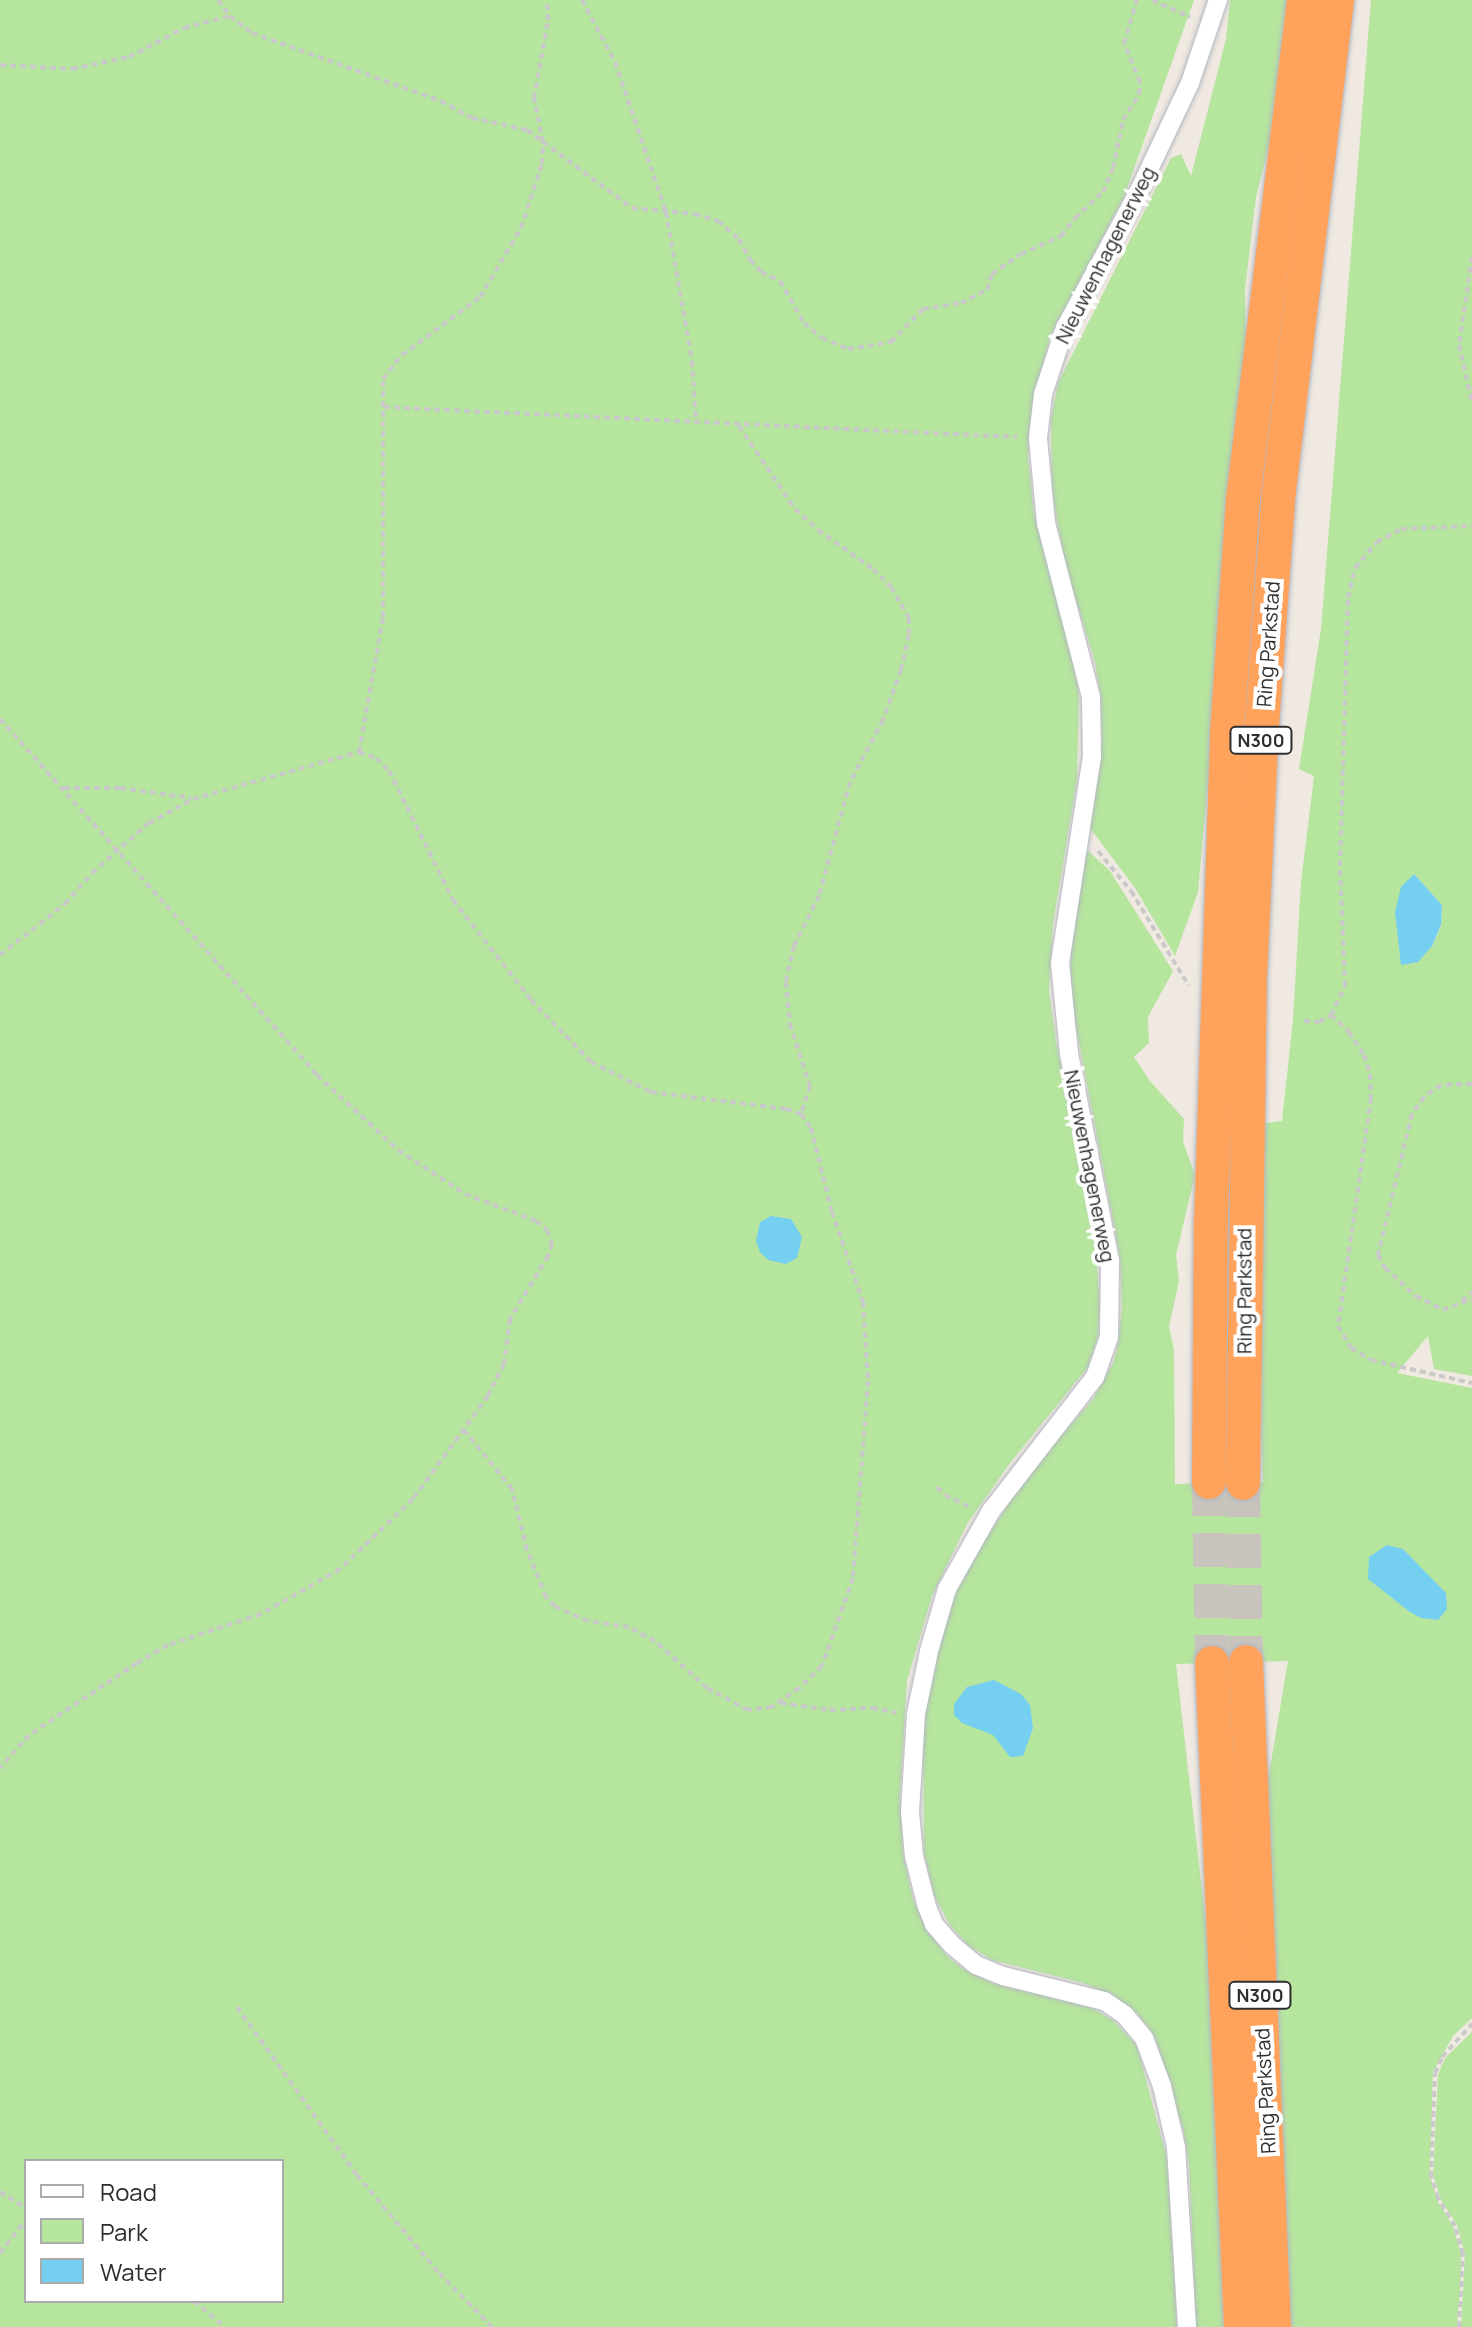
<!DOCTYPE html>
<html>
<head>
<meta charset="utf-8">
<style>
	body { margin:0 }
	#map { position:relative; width:1472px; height:2327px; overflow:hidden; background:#efe9e1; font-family:Manrope,sans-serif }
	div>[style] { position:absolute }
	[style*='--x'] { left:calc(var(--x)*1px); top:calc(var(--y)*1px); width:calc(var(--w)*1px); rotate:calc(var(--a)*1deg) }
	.green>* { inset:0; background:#b6e59e }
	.water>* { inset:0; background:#75cff0 }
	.highway-tunnel>* { height:34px; margin-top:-17px; transform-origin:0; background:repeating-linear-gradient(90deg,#c8c4bd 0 34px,transparent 0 51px) }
	.path>* { height:4px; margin-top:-2px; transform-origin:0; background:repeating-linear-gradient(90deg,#c9c9c9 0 6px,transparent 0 10px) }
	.roads { filter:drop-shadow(0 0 2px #b4b7c1) drop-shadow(0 0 2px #b4b7c1) }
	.street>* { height:18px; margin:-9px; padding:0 9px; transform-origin:9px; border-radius:9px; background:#fff }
	.highway>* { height:34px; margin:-17px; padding:0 17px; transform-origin:17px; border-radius:17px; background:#ffa35c }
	span { translate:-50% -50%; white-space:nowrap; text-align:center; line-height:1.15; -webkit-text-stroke:8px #fff; paint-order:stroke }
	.shield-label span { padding:2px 6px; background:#fff; border:2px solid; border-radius:6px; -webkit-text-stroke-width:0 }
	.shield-label { font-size:18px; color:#2e2e2e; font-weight:700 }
	.street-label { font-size:20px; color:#2e2e2e }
	.legend { position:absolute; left:24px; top:2159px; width:260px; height:144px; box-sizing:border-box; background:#fff; border:2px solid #ababab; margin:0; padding:10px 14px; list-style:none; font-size:24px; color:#2e2e2e }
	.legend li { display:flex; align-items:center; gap:16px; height:40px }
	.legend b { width:40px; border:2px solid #ababab }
</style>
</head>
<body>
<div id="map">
	<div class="green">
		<i style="clip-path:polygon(evenodd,0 0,1194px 0,1124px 197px,1050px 336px,1030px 421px,1028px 456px,1034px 514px,1071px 652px,1079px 694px,1077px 780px,1053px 923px,1049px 991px,1056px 1041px,1094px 1230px,1100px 1304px,1098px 1336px,1088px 1367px,1010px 1463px,967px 1524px,932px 1596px,907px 1681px,900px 1795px,903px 1853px,913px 1899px,928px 1932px,948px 1957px,965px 1970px,995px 1984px,1092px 2008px,1114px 2021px,1137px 2046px,1167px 2158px,1177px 2327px,0 2327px,0 0,26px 2161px,282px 2161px,282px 2301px,26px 2301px,26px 2161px)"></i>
		<i style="clip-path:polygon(1230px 0,1289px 0,1275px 122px,1256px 197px,1245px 289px,1246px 356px,1198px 892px,1175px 956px,1135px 888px,1090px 828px,1102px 742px,1101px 700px,1095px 662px,1064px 560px,1052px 490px,1051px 419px,1058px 383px,1171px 158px,1181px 154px,1191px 176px,1226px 39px)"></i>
		<i style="clip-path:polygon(evenodd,1371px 0,1472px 0,1472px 1376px,1434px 1369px,1428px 1336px,1397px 1373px,1472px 1388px,1472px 2018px,1453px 2036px,1433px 2072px,1430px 2176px,1438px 2202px,1453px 2226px,1461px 2254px,1461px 2279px,1457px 2327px,1288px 2327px,1264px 1804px,1288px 1661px,1176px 1664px,1210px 1959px,1224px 2327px,1196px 2327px,1189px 2164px,1183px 2129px,1155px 2037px,1137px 2013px,1116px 1997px,1083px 1983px,992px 1960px,968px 1945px,949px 1924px,933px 1893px,924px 1851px,923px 1721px,928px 1686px,952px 1602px,969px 1565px,1027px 1475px,1093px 1399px,1113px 1363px,1117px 1348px,1122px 1307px,1120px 1257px,1071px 1001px,1071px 937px,1086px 849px,1110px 871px,1173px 971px,1148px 1017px,1149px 1043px,1134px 1057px,1150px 1081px,1184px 1119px,1183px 1141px,1195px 1175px,1176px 1255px,1179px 1281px,1169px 1327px,1174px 1350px,1175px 1484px,1263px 1482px,1257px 1271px,1259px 1124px,1282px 1121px,1293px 1020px,1301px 882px,1314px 776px,1299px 769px,1321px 629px,1371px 0,1414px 874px,1442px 905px,1441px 926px,1432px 946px,1414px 874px)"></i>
		<i style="clip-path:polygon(1472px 2032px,1472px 2327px,1461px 2327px,1465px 2254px,1457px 2225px,1441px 2200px,1433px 2175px,1438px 2075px,1445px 2058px)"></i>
	</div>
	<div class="water">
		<i style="clip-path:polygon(1414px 874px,1442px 905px,1441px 925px,1432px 946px,1418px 962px,1401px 965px,1395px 912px,1401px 887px)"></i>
		<i style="clip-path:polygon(771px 1216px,791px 1219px,802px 1237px,797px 1258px,786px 1264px,768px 1260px,760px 1252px,756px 1241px,760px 1222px)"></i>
		<i style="clip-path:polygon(1387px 1545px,1403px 1549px,1446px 1593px,1447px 1609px,1438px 1620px,1421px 1618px,1410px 1612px,1368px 1579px,1369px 1557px)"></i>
		<i style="clip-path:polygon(994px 1680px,1021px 1694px,1030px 1705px,1033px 1728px,1023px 1756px,1010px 1757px,993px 1735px,962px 1723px,954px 1715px,954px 1704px,967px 1687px)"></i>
	</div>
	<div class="highway-tunnel">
		<i style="--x:1209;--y:1482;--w:181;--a:89.1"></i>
		<i style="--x:1243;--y:1483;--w:179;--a:89"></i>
	</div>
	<div class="path">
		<i style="--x:218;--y:0;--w:20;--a:53"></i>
		<i style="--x:230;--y:16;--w:28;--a:38"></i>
		<i style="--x:252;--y:33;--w:201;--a:19.8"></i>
		<i style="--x:441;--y:101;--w:35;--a:29"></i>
		<i style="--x:472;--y:118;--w:56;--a:12.3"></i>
		<i style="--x:527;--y:130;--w:131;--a:36.6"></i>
		<i style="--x:632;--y:208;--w:63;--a:5.4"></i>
		<i style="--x:695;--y:214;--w:24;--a:17"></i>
		<i style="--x:718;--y:221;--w:28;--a:41"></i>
		<i style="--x:739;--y:239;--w:24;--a:62"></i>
		<i style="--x:750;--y:260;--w:16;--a:47"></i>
		<i style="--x:761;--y:272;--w:21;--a:25"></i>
		<i style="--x:780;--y:281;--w:48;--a:60.3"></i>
		<i style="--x:804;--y:323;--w:23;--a:40"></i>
		<i style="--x:822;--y:338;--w:28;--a:23"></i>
		<i style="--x:848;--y:349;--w:44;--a:-9.2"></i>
		<i style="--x:891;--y:342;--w:46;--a:-45.9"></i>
		<i style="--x:923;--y:309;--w:38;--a:-9"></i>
		<i style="--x:961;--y:303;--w:29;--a:-27"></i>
		<i style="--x:987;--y:290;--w:17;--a:-73"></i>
		<i style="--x:992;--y:274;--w:35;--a:-35"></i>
		<i style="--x:1021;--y:254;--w:44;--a:-24.2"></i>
		<i style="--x:1061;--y:236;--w:23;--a:-52"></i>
		<i style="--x:1075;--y:218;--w:38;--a:-43"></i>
		<i style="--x:1103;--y:192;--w:26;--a:-67"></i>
		<i style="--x:1113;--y:168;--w:49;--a:-78.2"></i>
		<i style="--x:1123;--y:120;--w:31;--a:-58"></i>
		<i style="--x:1139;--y:94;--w:12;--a:-85"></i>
		<i style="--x:1140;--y:82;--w:42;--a:-112.3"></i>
		<i style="--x:1124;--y:43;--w:45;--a:-73.2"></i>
		<i style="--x:582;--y:0;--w:70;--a:62"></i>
		<i style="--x:615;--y:62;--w:158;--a:71.2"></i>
		<i style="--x:666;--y:212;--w:151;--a:80.1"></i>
		<i style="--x:692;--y:361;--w:60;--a:86.2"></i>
		<i style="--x:1152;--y:0;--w:42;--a:24.1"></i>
		<i style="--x:0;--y:65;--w:72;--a:3.2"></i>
		<i style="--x:72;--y:69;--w:58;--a:-11.9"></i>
		<i style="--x:129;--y:57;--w:62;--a:-27.8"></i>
		<i style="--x:184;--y:28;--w:48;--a:-14.6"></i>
		<i style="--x:1472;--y:257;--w:89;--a:98.4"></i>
		<i style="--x:1459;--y:345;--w:58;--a:77.2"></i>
		<i style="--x:384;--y:407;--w:634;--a:2.71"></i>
		<i style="--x:739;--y:426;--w:100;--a:56"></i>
		<i style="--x:795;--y:509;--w:31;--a:42"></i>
		<i style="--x:818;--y:530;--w:67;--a:35.3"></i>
		<i style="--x:873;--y:569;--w:25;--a:45"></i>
		<i style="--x:891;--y:587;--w:36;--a:60"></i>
		<i style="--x:909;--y:618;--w:17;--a:90"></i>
		<i style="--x:909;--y:635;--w:36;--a:103"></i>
		<i style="--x:901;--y:670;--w:53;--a:109.8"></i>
		<i style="--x:883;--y:720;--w:70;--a:118"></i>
		<i style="--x:850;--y:782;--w:118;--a:105.2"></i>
		<i style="--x:819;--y:896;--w:56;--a:116.6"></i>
		<i style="--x:794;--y:946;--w:37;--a:103"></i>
		<i style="--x:786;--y:982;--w:42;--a:84.6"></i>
		<i style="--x:790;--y:1024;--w:65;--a:72.1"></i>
		<i style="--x:810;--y:1086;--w:29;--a:108"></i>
		<i style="--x:0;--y:719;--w:477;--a:48.3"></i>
		<i style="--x:317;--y:1075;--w:110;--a:42.8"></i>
		<i style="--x:398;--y:1150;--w:80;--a:33.3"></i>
		<i style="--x:465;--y:1194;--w:76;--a:20.8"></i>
		<i style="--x:536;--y:1221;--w:14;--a:39"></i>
		<i style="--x:547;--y:1230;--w:15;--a:70"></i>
		<i style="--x:552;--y:1244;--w:13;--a:108"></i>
		<i style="--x:548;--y:1256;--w:74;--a:121.1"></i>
		<i style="--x:510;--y:1319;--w:45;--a:97.6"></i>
		<i style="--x:504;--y:1364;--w:36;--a:117"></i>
		<i style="--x:488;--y:1396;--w:127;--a:126.1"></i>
		<i style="--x:413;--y:1499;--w:101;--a:136.2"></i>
		<i style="--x:340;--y:1569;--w:91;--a:150.3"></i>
		<i style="--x:261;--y:1614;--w:98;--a:161.6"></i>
		<i style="--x:168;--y:1645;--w:36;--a:150"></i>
		<i style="--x:137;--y:1663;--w:130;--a:146.3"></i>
		<i style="--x:29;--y:1735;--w:44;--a:131.3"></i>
		<i style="--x:359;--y:752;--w:137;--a:-79.9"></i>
		<i style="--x:383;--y:617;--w:238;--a:-90"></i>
		<i style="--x:383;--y:379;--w:31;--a:-52"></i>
		<i style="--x:402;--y:355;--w:97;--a:-36.6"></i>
		<i style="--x:480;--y:297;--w:80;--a:-59.3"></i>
		<i style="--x:521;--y:228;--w:67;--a:-71.8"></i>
		<i style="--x:542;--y:164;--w:22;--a:-87"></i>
		<i style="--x:543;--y:142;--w:45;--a:-101.6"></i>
		<i style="--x:534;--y:98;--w:79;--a:-79.8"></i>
		<i style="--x:548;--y:20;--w:20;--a:-93"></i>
		<i style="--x:64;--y:788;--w:56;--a:0"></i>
		<i style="--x:120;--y:788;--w:72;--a:8"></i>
		<i style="--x:1098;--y:851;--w:52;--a:50.5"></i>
		<i style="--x:1131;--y:891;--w:111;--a:58.6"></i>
		<i style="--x:0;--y:955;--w:83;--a:-38.1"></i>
		<i style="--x:65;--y:904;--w:41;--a:-48.9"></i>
		<i style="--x:92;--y:873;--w:76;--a:-41.3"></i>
		<i style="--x:149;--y:823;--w:50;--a:-28.6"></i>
		<i style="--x:193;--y:799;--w:173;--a:-15.8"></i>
		<i style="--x:359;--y:752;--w:18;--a:19"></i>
		<i style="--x:376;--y:758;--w:18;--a:45"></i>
		<i style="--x:389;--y:771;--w:144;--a:63.6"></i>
		<i style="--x:453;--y:900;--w:127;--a:52"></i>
		<i style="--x:531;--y:1000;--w:86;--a:45.9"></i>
		<i style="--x:591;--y:1062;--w:67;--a:26.6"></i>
		<i style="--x:651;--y:1092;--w:136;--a:7.2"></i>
		<i style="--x:786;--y:1109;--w:16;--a:18"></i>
		<i style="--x:801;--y:1114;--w:17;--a:54"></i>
		<i style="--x:811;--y:1128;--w:87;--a:76"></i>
		<i style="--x:832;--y:1212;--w:95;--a:71"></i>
		<i style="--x:863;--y:1302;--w:79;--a:86.4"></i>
		<i style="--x:868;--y:1381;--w:198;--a:94.4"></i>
		<i style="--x:853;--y:1578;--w:93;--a:109.4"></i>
		<i style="--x:822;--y:1666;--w:32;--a:136"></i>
		<i style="--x:799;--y:1688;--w:33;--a:145"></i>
		<i style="--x:772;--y:1707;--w:24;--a:173"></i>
		<i style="--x:748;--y:1710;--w:47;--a:-151.8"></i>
		<i style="--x:707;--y:1688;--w:70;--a:-137.9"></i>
		<i style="--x:655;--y:1641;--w:30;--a:-152"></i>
		<i style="--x:629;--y:1627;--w:41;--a:-171.7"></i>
		<i style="--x:588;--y:1621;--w:36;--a:-156"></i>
		<i style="--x:555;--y:1606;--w:13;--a:-135"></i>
		<i style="--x:546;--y:1597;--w:51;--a:-112"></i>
		<i style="--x:527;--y:1550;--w:63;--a:-103.8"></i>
		<i style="--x:512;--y:1489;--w:75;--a:-129"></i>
		<i style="--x:1331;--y:1015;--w:25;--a:43"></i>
		<i style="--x:1349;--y:1032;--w:27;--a:57"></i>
		<i style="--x:1364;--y:1055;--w:20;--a:72"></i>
		<i style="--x:1370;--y:1074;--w:24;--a:88"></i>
		<i style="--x:1371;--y:1098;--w:230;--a:98.2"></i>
		<i style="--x:1338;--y:1326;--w:26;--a:59"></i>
		<i style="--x:1351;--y:1348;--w:23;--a:31"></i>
		<i style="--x:1371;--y:1360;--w:104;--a:12.8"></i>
		<i style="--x:1304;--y:1021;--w:15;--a:4"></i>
		<i style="--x:1319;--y:1022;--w:14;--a:-30"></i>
		<i style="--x:1331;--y:1015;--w:32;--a:-64"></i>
		<i style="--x:1345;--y:986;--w:120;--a:-92.4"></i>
		<i style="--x:1340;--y:866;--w:268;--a:-88.3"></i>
		<i style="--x:1348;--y:598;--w:31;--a:-77"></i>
		<i style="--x:1355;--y:568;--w:34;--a:-50"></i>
		<i style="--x:1377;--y:542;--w:27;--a:-28"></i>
		<i style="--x:1401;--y:529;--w:71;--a:-2.4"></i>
		<i style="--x:1472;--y:1084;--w:31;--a:178"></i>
		<i style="--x:1441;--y:1085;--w:21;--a:145"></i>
		<i style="--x:1424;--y:1097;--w:21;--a:125"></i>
		<i style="--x:1412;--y:1114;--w:145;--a:103.6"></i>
		<i style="--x:1378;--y:1255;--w:15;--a:62"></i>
		<i style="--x:1385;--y:1268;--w:42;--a:42.1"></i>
		<i style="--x:1416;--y:1296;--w:30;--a:27"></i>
		<i style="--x:1443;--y:1310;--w:31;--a:-21"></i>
		<i style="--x:1462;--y:1301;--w:13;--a:-42"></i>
		<i style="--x:937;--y:1487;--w:11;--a:45"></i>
		<i style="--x:945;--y:1495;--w:30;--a:26"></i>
		<i style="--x:781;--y:1703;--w:49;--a:8.1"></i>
		<i style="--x:830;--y:1710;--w:42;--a:-2.7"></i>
		<i style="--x:872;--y:1708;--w:25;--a:11"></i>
		<i style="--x:237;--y:2007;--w:206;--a:54.5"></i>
		<i style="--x:357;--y:2175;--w:128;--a:50.1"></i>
		<i style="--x:439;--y:2273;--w:76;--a:45.5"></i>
		<i style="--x:0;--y:2192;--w:31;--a:32"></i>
		<i style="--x:0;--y:2253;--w:42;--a:-51.8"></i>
		<i style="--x:194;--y:2301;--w:40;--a:40"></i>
		<i style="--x:1459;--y:2327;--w:73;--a:-86.9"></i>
		<i style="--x:1463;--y:2254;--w:29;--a:-106"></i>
		<i style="--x:1455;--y:2226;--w:33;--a:-121"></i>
		<i style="--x:1438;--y:2198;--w:22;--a:-108"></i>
		<i style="--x:1431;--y:2177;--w:104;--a:-87.8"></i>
		<i style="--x:1435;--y:2073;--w:17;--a:-66"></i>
		<i style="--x:1442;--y:2057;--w:45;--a:-47.7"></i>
	</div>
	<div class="roads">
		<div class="street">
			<i style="--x:1187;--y:2327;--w:180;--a:-93.5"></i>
			<i style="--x:1176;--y:2147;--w:63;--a:-102.9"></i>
			<i style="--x:1162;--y:2086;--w:51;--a:-110.6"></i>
			<i style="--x:1144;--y:2038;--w:30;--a:-130"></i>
			<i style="--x:1125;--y:2015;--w:25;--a:-146"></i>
			<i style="--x:1104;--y:2001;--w:104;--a:-166.1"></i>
			<i style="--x:1003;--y:1976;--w:29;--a:-158"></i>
			<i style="--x:976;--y:1965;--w:31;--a:-140"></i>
			<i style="--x:952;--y:1945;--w:28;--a:-131"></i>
			<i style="--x:934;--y:1924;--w:18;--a:-112"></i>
			<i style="--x:927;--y:1907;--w:53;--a:-104.3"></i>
			<i style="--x:914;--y:1856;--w:44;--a:-95.2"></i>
			<i style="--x:910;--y:1812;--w:98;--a:-86.5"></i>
			<i style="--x:916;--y:1714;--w:64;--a:-78.3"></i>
			<i style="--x:929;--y:1651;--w:65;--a:-73.8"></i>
			<i style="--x:947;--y:1589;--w:90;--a:-60.6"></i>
			<i style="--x:991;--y:1511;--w:170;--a:-52.2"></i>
			<i style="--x:1095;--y:1377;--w:42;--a:-70.7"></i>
			<i style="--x:1109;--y:1337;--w:76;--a:-89.2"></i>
			<i style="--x:1110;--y:1261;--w:212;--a:-101.2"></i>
			<i style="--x:1069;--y:1053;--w:90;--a:-95.7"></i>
			<i style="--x:1060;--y:963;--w:208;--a:-81.2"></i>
			<i style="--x:1092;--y:757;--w:60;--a:-91"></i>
			<i style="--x:1091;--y:697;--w:180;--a:-104.5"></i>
			<i style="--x:1046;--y:523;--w:85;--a:-95.4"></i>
			<i style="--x:1038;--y:438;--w:44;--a:-83.5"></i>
			<i style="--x:1043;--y:394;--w:70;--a:-71.6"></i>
			<i style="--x:1065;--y:328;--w:151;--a:-61.6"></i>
			<i style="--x:1137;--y:195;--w:124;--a:-64.7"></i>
			<i style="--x:1190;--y:83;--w:88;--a:-71.4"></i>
		</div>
		<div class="highway">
			<i style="--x:1209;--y:1482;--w:261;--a:-89.6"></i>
			<i style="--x:1211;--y:1221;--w:488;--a:-88.1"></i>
			<i style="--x:1227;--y:733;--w:235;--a:-86.1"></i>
			<i style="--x:1243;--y:499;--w:503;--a:-83.03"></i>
			<i style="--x:1243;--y:1483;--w:506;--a:-89.21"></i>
			<i style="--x:1250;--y:977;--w:237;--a:-87.3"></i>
			<i style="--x:1261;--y:740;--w:241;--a:-85.9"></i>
			<i style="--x:1278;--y:500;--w:503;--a:-83.27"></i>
			<i style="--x:1246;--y:1662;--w:666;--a:87.59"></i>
			<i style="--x:1212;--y:1663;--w:665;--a:87.5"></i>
		</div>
	</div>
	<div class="shield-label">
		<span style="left:1261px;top:740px">N300</span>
		<span style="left:1260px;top:1995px">N300</span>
	</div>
	<div class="street-label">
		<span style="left:1105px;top:255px;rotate:-63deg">Nieuwenhagenerweg</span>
		<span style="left:1268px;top:644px;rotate:-86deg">Ring Parkstad</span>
		<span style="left:1090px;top:1166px;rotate:79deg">Nieuwenhagenerweg</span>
		<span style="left:1244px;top:1291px;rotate:-90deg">Ring Parkstad</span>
		<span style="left:1265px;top:2091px;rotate:-93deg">Ring Parkstad</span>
	</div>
	<ul class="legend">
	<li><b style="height:10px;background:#fff"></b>Road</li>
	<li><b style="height:22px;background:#b6e59e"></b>Park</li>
	<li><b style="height:22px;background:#75cff0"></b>Water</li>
	</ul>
</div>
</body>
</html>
